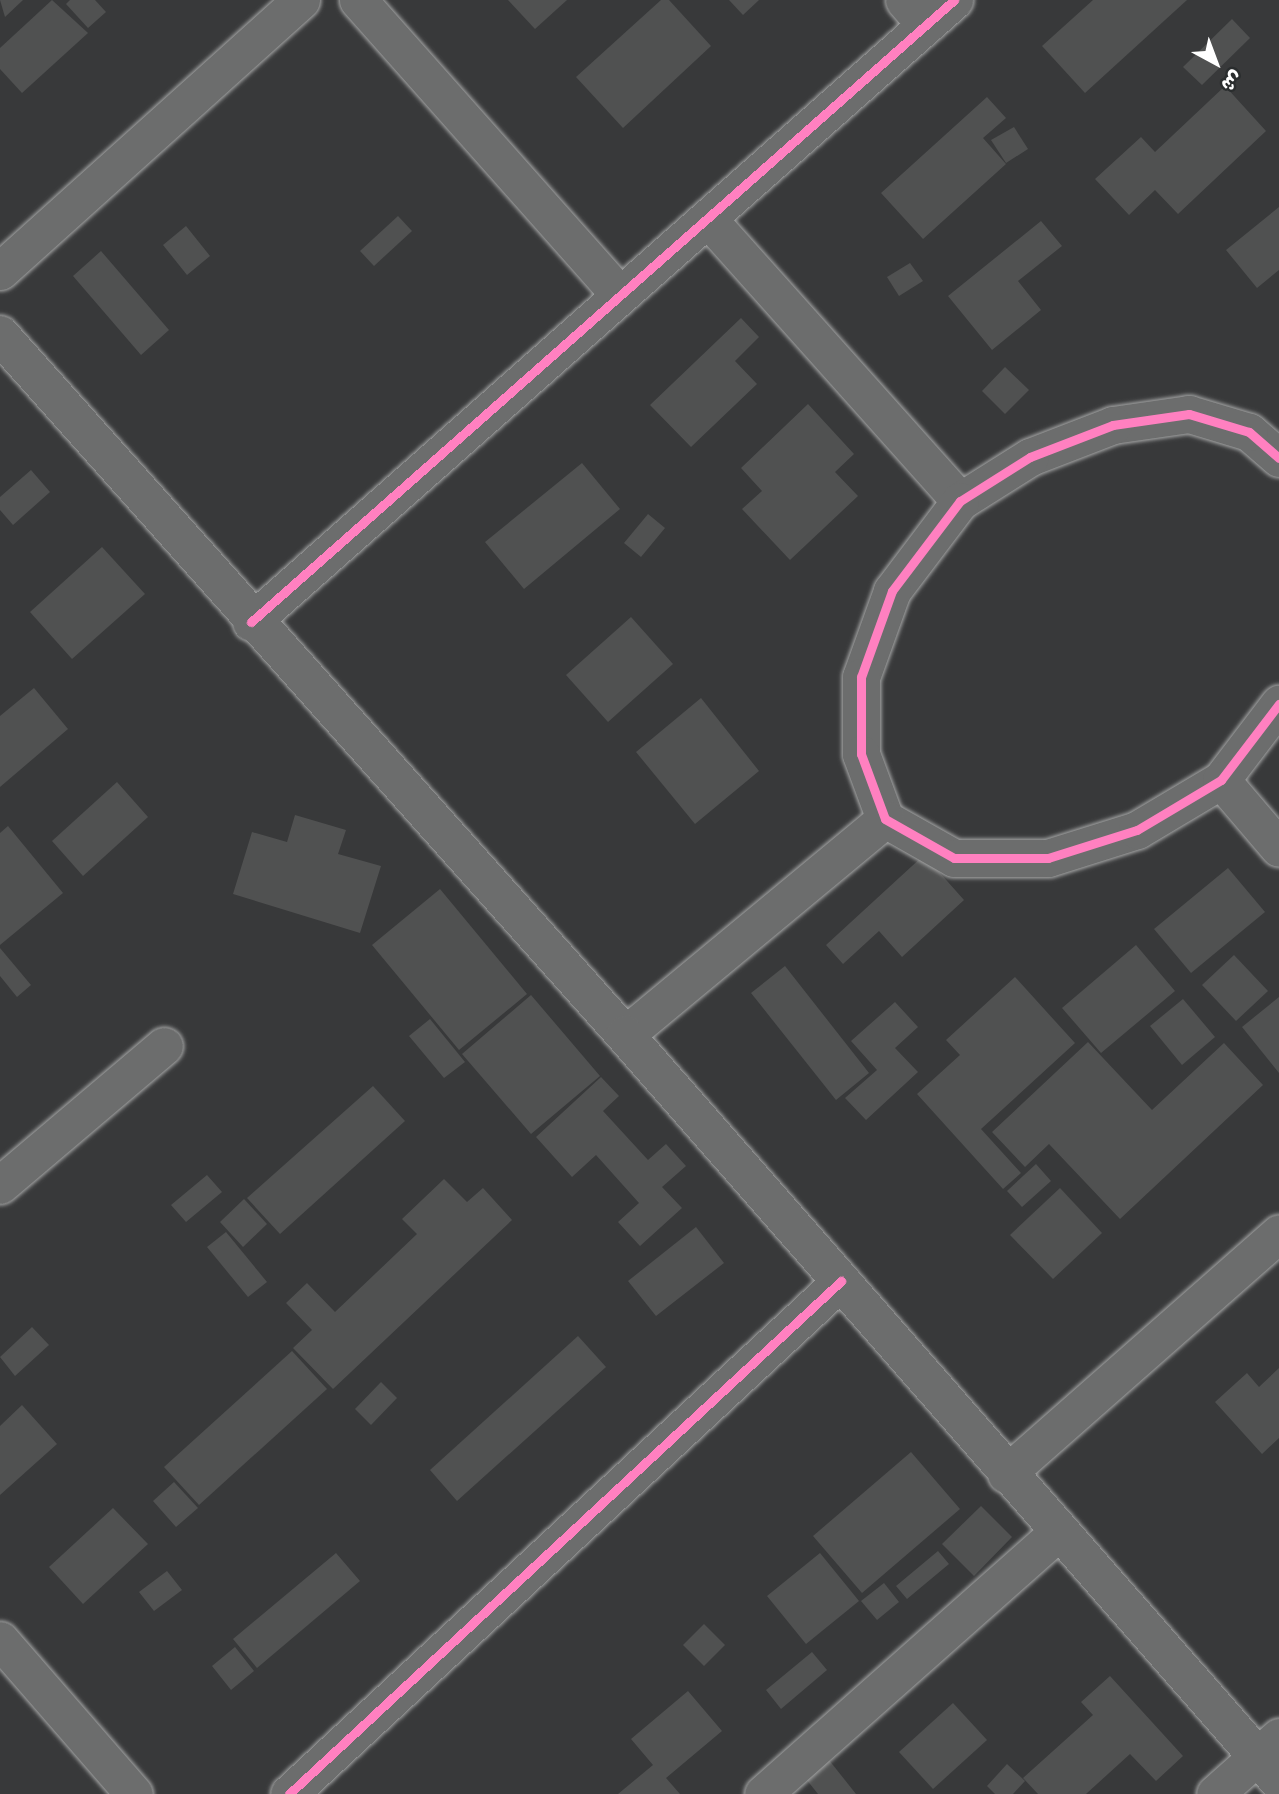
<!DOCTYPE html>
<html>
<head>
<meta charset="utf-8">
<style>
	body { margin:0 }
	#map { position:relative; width:1279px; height:1794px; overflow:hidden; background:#38393a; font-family:Dekko,"Playpen Sans Arabic",sans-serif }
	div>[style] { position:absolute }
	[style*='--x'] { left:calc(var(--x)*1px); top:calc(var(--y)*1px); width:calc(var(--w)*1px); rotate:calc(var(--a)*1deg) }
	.building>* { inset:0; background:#505151 }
	.roads { filter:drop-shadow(0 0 2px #a5a6a6) drop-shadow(0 0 2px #a5a6a6) }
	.street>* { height:37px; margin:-18.5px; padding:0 18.5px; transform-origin:18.5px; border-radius:18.5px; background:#6c6d6d }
	.secondary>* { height:38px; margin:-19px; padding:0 19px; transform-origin:19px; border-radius:19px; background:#6c6d6d }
	.cycleway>* { height:9px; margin:-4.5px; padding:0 4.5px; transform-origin:4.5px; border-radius:4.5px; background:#ff80c0 }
	span { translate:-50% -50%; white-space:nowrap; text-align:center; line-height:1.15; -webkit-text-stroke:6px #2a2d2e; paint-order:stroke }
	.north { position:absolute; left:1181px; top:28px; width:70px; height:70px; -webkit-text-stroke:5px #2a2d2e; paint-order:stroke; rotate:139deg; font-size:19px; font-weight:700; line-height:28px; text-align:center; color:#fff }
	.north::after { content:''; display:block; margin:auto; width:24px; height:32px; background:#fff; clip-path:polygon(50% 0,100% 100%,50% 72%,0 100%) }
</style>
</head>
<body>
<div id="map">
	<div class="building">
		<i style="clip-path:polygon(0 0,23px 0,5px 17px)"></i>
		<i style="clip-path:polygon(52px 0,88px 33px,22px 93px,0 69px,0 48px)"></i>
		<i style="clip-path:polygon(70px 0,95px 0,106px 12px,88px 28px,66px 4px)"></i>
		<i style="clip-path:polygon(508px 0,567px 0,535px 29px)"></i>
		<i style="clip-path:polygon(661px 0,669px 0,711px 46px,623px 128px,576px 77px)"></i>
		<i style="clip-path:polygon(729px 0,759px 0,743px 15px)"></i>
		<i style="clip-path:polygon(1093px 0,1187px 0,1085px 93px,1042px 46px)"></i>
		<i style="clip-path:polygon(1232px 19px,1250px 38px,1202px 85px,1183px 67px)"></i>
		<i style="clip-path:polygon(1225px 86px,1266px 131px,1178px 214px,1155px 190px,1129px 215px,1095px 179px,1141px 137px,1155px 152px)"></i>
		<i style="clip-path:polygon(987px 97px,1006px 118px,983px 138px,1006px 164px,923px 239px,881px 193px)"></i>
		<i style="clip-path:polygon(1014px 127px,1028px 149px,1006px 163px,991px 140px)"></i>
		<i style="clip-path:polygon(1279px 207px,1279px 270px,1257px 288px,1226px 250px)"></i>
		<i style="clip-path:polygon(398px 216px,412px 231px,374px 266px,360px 251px)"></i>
		<i style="clip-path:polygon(1041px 221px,1062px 246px,1018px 281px,1041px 310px,992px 350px,948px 296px)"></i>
		<i style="clip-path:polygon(186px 226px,210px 256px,187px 275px,163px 245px)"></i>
		<i style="clip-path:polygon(101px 251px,169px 330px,141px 355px,73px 276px)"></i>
		<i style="clip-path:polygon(910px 263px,923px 281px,899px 296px,887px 277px)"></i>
		<i style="clip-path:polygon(741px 318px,759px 337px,735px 361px,757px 384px,691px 447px,650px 405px)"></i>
		<i style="clip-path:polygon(1005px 367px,1029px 390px,1005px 414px,982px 391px)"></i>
		<i style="clip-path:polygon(808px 404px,854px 454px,835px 472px,858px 496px,790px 560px,742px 509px,762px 491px,741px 468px)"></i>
		<i style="clip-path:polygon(582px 463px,620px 509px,524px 589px,485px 542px)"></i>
		<i style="clip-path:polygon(31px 470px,50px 492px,13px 525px,0 510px,0 497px)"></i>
		<i style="clip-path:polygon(648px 514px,665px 528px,641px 557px,624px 543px)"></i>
		<i style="clip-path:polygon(102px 547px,145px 594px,72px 659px,30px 612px)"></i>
		<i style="clip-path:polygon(631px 617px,673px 664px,608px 722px,566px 675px)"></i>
		<i style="clip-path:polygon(34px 688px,68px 729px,0 787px,0 716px)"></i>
		<i style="clip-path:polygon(701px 698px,759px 771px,695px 824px,636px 752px)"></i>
		<i style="clip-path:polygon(117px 782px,148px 817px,83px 876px,52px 841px)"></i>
		<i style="clip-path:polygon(295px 815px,346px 830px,338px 854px,381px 866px,360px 933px,233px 894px,252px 832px,287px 842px)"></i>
		<i style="clip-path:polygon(8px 826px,63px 893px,0 945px,0 833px)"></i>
		<i style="clip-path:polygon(924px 855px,964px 900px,902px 957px,879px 931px,843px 964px,826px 945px)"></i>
		<i style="clip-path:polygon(1228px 868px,1265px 912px,1191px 973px,1154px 929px)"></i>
		<i style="clip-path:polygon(440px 889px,527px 994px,459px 1050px,372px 945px)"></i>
		<i style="clip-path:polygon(1136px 945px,1175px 991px,1101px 1053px,1062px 1008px)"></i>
		<i style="clip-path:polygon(0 948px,31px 985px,17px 997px,0 976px)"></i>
		<i style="clip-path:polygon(1234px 955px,1268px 991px,1236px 1021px,1202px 985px)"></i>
		<i style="clip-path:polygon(785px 966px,869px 1073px,836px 1100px,751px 993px)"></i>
		<i style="clip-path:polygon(1015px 977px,1075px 1043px,981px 1129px,1021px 1173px,1003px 1189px,917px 1094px,960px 1055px,946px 1040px)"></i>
		<i style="clip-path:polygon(531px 995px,600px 1076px,531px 1134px,462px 1054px)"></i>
		<i style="clip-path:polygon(1279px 997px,1279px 1073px,1242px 1027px)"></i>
		<i style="clip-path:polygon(1183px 999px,1215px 1037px,1182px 1065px,1150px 1026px)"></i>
		<i style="clip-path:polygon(895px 1002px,918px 1027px,895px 1048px,918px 1072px,866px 1120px,845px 1098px,877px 1070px,851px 1041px)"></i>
		<i style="clip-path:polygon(430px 1019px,465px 1062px,444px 1078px,409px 1036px)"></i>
		<i style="clip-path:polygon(1088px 1042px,1152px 1110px,1224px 1043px,1263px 1085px,1120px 1219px,1049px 1144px,1025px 1167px,992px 1132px)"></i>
		<i style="clip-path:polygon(601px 1077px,619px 1096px,603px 1111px,648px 1160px,666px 1144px,686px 1166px,662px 1187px,682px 1208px,640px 1246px,618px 1222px,639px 1203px,596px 1155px,572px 1177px,536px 1137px)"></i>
		<i style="clip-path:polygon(373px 1086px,405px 1121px,280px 1234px,247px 1198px)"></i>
		<i style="clip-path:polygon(1036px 1164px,1051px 1181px,1022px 1207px,1007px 1191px)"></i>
		<i style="clip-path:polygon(207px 1175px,222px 1192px,186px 1222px,171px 1205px)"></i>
		<i style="clip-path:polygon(444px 1179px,467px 1202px,483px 1188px,512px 1220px,333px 1389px,293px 1348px,312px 1330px,286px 1303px,307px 1283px,335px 1312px,417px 1234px,402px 1219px)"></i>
		<i style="clip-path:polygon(1060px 1188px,1102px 1233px,1053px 1279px,1010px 1235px)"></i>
		<i style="clip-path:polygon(244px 1199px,267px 1224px,243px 1247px,220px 1222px)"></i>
		<i style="clip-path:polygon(696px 1227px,724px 1263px,656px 1316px,628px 1281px)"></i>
		<i style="clip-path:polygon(226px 1232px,267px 1282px,248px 1297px,207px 1247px)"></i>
		<i style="clip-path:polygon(32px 1327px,49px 1345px,15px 1376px,0 1357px)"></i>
		<i style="clip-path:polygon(578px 1336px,606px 1367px,457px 1501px,430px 1470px)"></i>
		<i style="clip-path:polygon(292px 1351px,327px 1389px,199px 1505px,164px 1467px)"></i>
		<i style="clip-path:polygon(1279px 1368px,1279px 1438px,1262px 1454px,1215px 1402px,1247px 1373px,1259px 1387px)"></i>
		<i style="clip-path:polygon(381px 1382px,397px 1398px,371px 1425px,355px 1409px)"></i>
		<i style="clip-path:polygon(22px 1405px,57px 1444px,0 1495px,0 1426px)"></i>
		<i style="clip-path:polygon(911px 1452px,960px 1509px,862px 1593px,813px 1536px)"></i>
		<i style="clip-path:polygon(174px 1482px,198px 1508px,176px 1527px,153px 1501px)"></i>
		<i style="clip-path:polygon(981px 1506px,1012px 1537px,974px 1576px,942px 1544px)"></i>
		<i style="clip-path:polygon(113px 1508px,148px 1544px,83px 1604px,49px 1567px)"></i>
		<i style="clip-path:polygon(938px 1551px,949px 1564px,907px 1599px,896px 1586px)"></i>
		<i style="clip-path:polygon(336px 1553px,360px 1581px,257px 1668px,233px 1639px)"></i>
		<i style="clip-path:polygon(820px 1553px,859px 1601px,806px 1644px,767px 1596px)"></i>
		<i style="clip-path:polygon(167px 1571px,182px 1590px,154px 1611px,139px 1592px)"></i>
		<i style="clip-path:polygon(884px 1583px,899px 1602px,877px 1620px,861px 1601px)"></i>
		<i style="clip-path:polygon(704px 1624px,725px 1645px,704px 1666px,683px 1645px)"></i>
		<i style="clip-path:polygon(235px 1647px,254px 1671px,231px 1690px,212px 1666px)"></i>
		<i style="clip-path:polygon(812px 1652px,827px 1670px,781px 1709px,766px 1690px)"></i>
		<i style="clip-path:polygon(1110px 1676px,1183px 1756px,1156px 1781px,1130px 1754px,1086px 1794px,1038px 1794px,1023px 1778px,1093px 1715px,1081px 1702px)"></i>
		<i style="clip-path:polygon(688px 1691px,722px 1731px,666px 1778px,680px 1794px,618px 1794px,653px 1765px,631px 1739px)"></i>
		<i style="clip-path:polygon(953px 1703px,987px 1740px,933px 1789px,899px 1752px)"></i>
		<i style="clip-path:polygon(829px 1760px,856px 1794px,818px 1794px,806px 1779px)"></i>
		<i style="clip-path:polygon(1007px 1764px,1025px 1781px,1013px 1794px,995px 1794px,987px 1786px)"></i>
	</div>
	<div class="roads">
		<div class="street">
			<i style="--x:358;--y:0;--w:392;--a:48.4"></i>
			<i style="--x:904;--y:0;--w:33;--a:49"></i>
			<i style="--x:709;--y:220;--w:377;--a:48.2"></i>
			<i style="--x:0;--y:271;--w:405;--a:-42"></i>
			<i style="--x:1279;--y:458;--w:40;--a:-139"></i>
			<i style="--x:1249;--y:432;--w:63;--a:-163.3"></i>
			<i style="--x:1189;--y:414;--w:77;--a:171.8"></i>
			<i style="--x:1113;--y:425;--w:89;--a:158.9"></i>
			<i style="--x:1030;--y:457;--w:83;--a:147.8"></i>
			<i style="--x:960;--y:501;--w:113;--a:127.1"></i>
			<i style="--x:892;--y:591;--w:91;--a:109.8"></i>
			<i style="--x:861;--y:677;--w:77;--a:90"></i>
			<i style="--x:861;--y:754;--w:69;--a:69.7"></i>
			<i style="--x:885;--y:819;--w:79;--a:29.5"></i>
			<i style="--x:954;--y:858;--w:94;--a:0"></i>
			<i style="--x:1048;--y:858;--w:93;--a:-17.5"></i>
			<i style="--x:1137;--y:830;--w:98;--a:-30.8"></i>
			<i style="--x:1221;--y:780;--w:96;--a:-52.7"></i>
			<i style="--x:251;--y:622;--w:939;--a:-41.5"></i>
			<i style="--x:1221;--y:780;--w:89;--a:49.5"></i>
			<i style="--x:625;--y:1035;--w:338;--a:-39.7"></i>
			<i style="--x:0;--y:1185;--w:215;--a:-40.3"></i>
			<i style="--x:1006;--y:1474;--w:364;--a:-41.4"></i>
			<i style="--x:0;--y:1640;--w:204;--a:49"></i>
			<i style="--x:289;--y:1794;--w:754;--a:-42.9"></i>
			<i style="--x:763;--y:1794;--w:396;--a:-41.6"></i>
			<i style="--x:1215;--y:1794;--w:86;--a:-41.7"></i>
		</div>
		<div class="secondary">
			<i style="--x:0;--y:335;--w:938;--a:48.24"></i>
			<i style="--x:625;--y:1035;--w:992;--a:48.76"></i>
		</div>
	</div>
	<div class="cycleway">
		<i style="--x:1279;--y:458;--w:40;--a:-139"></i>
		<i style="--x:1249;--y:432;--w:63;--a:-163.3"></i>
		<i style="--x:1189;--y:414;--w:77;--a:171.8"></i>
		<i style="--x:1113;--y:425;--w:89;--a:158.9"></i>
		<i style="--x:1030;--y:457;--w:83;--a:147.8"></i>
		<i style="--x:960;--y:501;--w:113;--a:127.1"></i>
		<i style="--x:892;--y:591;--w:91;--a:109.8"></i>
		<i style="--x:861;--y:677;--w:77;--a:90"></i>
		<i style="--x:861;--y:754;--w:69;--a:69.7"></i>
		<i style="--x:885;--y:819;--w:79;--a:29.5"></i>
		<i style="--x:954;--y:858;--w:94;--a:0"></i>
		<i style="--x:1048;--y:858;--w:93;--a:-17.5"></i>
		<i style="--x:1137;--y:830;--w:98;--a:-30.8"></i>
		<i style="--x:1221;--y:780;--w:96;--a:-52.7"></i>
		<i style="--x:251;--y:622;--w:939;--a:-41.5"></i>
		<i style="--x:289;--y:1794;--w:754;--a:-42.9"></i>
	</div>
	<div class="north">ش</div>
</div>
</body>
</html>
